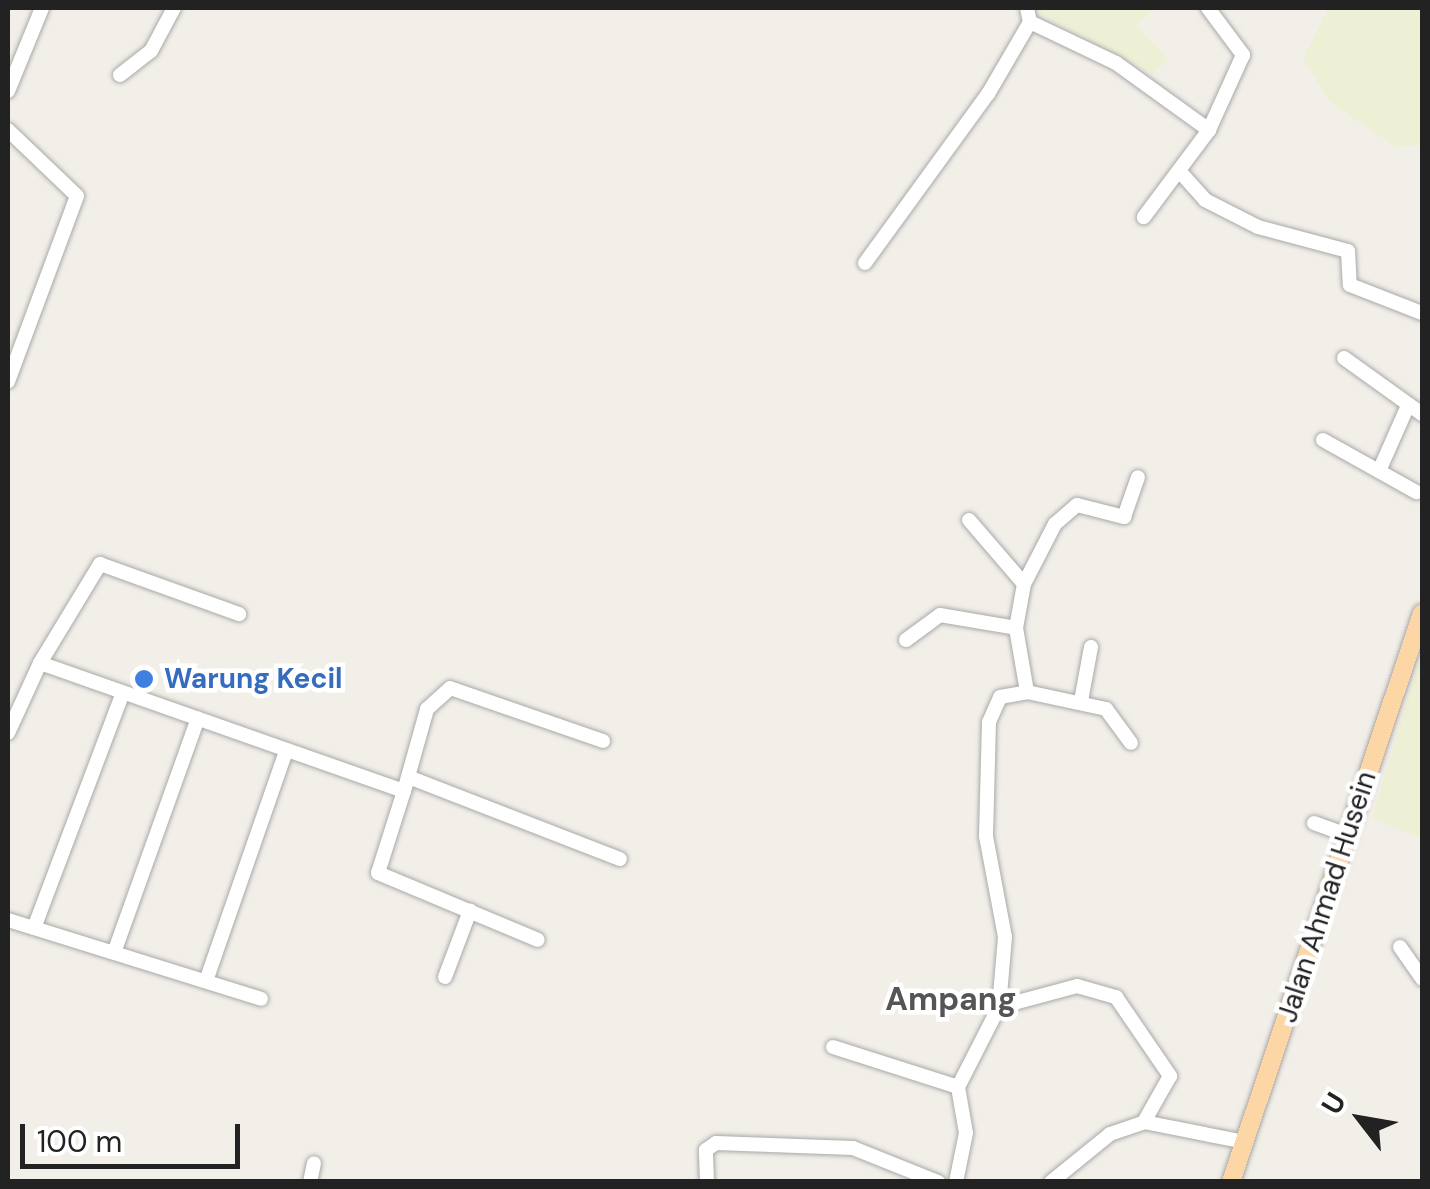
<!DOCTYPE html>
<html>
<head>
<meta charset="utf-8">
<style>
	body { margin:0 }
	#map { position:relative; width:1430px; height:1189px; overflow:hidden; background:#f2efe9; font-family:"DM Sans",sans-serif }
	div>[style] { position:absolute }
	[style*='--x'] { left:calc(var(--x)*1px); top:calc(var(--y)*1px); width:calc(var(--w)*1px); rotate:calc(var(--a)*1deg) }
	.farmland>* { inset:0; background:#eef0d5 }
	.roads { filter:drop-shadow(0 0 2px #a9a9a9) drop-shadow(0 0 2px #a9a9a9) }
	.minor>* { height:14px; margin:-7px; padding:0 7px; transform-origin:7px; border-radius:7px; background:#fff }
	.major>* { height:18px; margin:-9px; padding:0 9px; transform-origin:9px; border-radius:9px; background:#fcd6a4 }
	.dots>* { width:28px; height:28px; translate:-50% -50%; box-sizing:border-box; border:5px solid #fff; border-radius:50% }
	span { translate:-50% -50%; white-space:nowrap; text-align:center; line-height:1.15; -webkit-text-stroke:9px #fff; paint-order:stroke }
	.shop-label { font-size:28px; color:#366cbe; font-weight:700 }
	.left { translate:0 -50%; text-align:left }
	.street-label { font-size:28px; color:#222 }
	.quarter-label { font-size:32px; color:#555; font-weight:700 }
	.frame { position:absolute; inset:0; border:10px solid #222; pointer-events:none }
	.north { position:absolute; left:1310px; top:1069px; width:100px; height:100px; -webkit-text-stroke:8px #fff; paint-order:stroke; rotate:301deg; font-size:28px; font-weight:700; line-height:40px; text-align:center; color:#222 }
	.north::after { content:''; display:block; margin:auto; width:35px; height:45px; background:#222; clip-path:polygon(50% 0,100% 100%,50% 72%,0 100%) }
	.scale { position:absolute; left:20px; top:1124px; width:220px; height:45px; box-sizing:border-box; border:5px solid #222; border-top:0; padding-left:12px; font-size:30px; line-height:35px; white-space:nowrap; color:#222; -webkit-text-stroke:8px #fff; paint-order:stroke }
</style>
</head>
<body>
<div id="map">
	<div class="farmland">
		<i style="clip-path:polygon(1028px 8px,1153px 8px,1137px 26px,1168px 59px,1153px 74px)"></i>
		<i style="clip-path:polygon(1329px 8px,1422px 8px,1422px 144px,1397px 148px,1330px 102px,1303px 58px)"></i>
		<i style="clip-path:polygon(1420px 655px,1422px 655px,1422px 839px,1372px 818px)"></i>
	</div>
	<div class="roads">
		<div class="minor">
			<i style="--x:1208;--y:8;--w:59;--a:53.3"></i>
			<i style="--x:1243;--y:55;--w:82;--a:114.4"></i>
			<i style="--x:1030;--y:22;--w:95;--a:25.5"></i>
			<i style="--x:1116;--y:63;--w:115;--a:35.8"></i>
			<i style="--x:1209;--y:130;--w:109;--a:126.8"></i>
			<i style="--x:120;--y:75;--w:39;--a:-38"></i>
			<i style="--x:151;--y:51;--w:49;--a:-61.9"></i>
			<i style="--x:8;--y:91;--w:90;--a:-67.7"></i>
			<i style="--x:8;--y:130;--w:95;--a:43.7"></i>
			<i style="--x:77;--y:196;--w:198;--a:110.4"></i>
			<i style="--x:1181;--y:173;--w:36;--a:48"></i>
			<i style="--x:1205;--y:200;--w:59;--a:27"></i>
			<i style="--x:1258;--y:227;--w:93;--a:14.9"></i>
			<i style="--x:1348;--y:251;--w:34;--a:87"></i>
			<i style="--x:1350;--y:285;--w:77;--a:21.3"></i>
			<i style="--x:865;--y:263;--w:209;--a:-54"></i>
			<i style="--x:988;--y:94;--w:83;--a:-59.7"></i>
			<i style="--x:1030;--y:22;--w:14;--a:-102"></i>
			<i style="--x:1344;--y:358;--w:96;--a:35.7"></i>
			<i style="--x:1323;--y:440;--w:107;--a:29.2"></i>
			<i style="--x:1379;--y:471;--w:67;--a:-66.1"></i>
			<i style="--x:969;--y:520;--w:84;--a:49.3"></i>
			<i style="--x:1024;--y:584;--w:45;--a:100.3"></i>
			<i style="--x:1016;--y:628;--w:65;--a:80.2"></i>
			<i style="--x:1027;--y:692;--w:81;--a:12.1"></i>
			<i style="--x:1106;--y:709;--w:42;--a:53.7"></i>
			<i style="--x:1024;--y:584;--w:68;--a:-62.7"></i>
			<i style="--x:1055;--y:524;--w:29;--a:-41"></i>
			<i style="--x:1077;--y:505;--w:49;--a:14.3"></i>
			<i style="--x:1124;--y:517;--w:42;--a:-70.7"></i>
			<i style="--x:906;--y:640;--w:42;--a:-36.3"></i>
			<i style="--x:940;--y:615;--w:77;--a:9.7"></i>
			<i style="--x:40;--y:663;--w:116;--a:-58.8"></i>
			<i style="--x:100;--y:564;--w:148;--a:19.8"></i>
			<i style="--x:1081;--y:701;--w:55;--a:-79.5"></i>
			<i style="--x:8;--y:733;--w:77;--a:-65.4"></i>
			<i style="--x:40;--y:663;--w:386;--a:19.4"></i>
			<i style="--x:404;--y:791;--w:85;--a:-74.3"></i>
			<i style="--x:427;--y:709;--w:31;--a:-42"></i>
			<i style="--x:450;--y:688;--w:162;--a:19.1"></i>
			<i style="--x:411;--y:778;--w:224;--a:21.2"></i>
			<i style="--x:404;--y:791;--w:86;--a:107.6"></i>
			<i style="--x:378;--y:873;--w:173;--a:22.7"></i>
			<i style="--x:1314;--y:823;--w:35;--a:20"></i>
			<i style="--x:8;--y:920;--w:265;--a:17.3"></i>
			<i style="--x:34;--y:928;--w:249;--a:-69.3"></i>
			<i style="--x:1400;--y:947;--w:39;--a:55"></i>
			<i style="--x:115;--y:950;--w:246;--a:-70.3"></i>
			<i style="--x:445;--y:977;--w:71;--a:-69.3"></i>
			<i style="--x:206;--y:981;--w:244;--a:-70.8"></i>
			<i style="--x:999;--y:1007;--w:81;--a:-15.1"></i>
			<i style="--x:1077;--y:986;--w:41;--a:15.8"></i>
			<i style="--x:1116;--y:997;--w:96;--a:55.6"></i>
			<i style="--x:1170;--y:1076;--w:53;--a:119.5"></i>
			<i style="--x:833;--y:1047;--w:131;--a:17.7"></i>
			<i style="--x:310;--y:1182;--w:19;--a:-78"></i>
			<i style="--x:707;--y:1182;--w:32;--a:-92"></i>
			<i style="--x:706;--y:1150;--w:12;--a:-35"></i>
			<i style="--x:716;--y:1143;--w:137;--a:2.1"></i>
			<i style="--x:853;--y:1148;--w:92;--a:21.8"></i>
			<i style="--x:956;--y:1182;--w:50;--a:-78.5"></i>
			<i style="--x:966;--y:1133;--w:47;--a:-99.9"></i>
			<i style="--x:958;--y:1087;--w:90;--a:-62.9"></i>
			<i style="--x:999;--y:1007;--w:70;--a:-85.1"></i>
			<i style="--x:1005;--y:937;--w:103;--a:-100.7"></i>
			<i style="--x:986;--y:836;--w:114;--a:-88.5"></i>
			<i style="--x:989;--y:722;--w:27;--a:-66"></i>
			<i style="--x:1000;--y:697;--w:27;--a:-10"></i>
			<i style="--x:1051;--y:1182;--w:76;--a:-39.1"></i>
			<i style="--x:1110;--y:1134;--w:36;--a:-19"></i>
			<i style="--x:1144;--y:1122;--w:103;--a:11.2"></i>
		</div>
		<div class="major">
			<i style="--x:1231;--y:1182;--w:600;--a:-71.44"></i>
		</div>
	</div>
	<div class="dots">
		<i style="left:144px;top:679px;background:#3f7fe0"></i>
	</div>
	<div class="shop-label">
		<span class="left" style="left:164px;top:679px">Warung Kecil</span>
	</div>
	<div class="street-label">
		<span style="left:1327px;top:897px;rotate:-72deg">Jalan Ahmad Husein</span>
	</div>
	<div class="quarter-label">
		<span style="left:951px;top:999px">Ampang</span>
	</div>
	<div class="frame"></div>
	<div class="north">U</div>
	<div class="scale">100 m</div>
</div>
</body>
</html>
